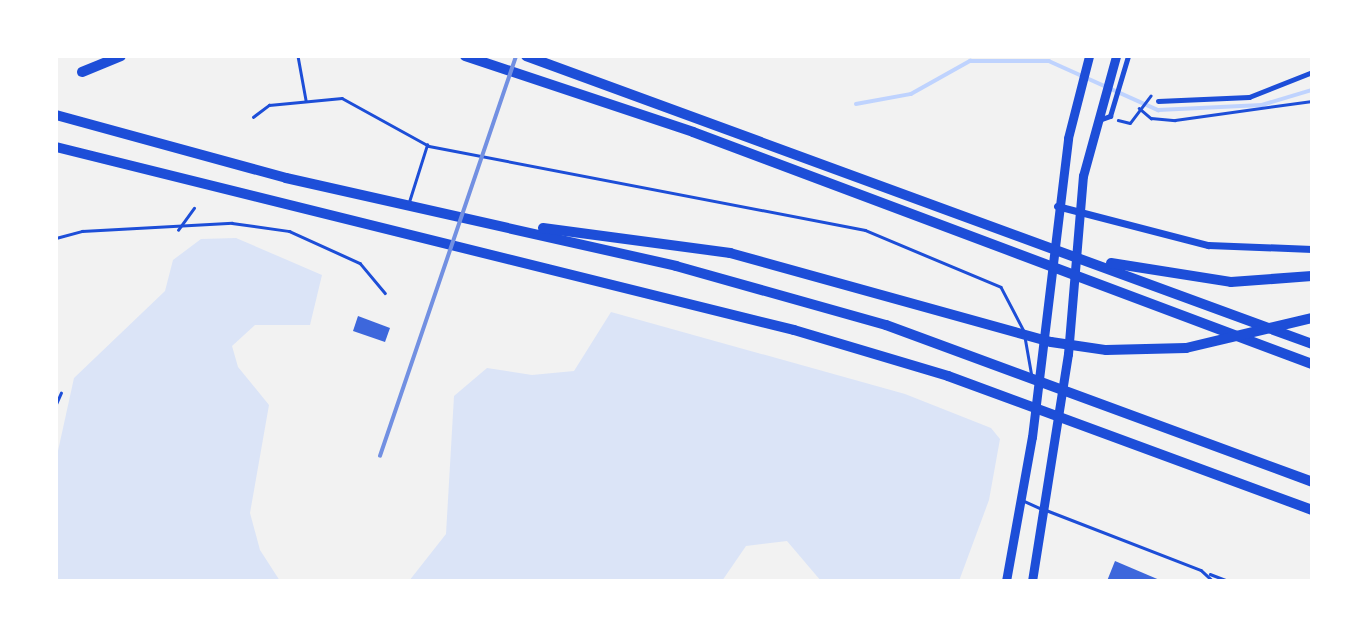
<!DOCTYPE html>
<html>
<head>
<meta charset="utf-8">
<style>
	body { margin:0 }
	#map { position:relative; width:1368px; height:637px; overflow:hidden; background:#f2f2f2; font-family:"Fira Sans",sans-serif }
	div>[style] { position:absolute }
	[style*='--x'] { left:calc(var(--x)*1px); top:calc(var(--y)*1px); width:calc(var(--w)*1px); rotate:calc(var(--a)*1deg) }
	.green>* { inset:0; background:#dbe4f7 }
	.stream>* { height:3.5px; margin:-1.75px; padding:0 1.75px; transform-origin:1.75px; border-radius:1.75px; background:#bfd3fe }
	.building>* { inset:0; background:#3d67dc }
	.path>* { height:2.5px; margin:-1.25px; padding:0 1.25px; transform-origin:1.25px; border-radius:1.25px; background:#1d4ed8 }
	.service>* { height:2.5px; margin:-1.25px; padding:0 1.25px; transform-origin:1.25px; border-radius:1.25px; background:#1d4ed8 }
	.minor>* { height:5px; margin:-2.5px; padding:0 2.5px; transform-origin:2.5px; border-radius:2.5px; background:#1d4ed8 }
	.tertiary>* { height:7px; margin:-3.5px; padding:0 3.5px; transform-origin:3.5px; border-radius:3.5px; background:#1d4ed8 }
	.primary>* { height:9px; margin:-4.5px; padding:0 4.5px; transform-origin:4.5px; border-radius:4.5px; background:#1d4ed8 }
	.motorway>* { height:10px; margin:-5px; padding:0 5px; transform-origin:5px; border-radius:5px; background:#1d4ed8 }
	.rail>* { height:3.5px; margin:-1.75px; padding:0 1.75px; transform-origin:1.75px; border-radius:1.75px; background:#7290e2 }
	span { translate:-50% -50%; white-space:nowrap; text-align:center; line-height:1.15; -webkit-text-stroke:5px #fff; paint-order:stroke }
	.frame { position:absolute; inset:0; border:58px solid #fff; pointer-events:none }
</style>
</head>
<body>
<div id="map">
	<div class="green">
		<i style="clip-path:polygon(236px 238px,322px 275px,310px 325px,255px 325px,232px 346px,238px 367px,269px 405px,250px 513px,260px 550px,280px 581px,56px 581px,56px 460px,74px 378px,165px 291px,173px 260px,201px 239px)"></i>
		<i style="clip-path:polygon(611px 312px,905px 394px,991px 428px,1000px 439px,989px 500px,959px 581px,821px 581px,787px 541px,746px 546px,722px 581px,409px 581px,446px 534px,454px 396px,487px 368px,532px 375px,574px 371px)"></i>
	</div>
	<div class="stream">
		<i style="--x:856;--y:104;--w:56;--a:-10.3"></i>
		<i style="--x:911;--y:94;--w:68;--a:-29.2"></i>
		<i style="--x:970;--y:61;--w:79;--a:0"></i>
		<i style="--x:1049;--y:61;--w:120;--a:24.2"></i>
		<i style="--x:1158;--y:110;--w:104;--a:-2.8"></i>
		<i style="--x:1262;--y:105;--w:52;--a:-16.7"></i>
	</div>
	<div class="building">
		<i style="clip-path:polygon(358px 316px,390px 328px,385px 342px,353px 331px)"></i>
		<i style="clip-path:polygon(1115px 561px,1162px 581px,1107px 581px)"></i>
	</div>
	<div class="path">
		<i style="--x:1139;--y:108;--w:16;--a:40"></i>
		<i style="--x:1151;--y:118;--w:24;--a:5"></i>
		<i style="--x:1175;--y:120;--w:138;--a:-7.9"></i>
		<i style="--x:1118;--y:120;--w:12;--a:14"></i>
		<i style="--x:1130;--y:123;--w:34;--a:-53"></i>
	</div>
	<div class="service">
		<i style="--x:298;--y:56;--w:45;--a:79.7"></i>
		<i style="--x:253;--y:117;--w:20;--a:-37"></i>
		<i style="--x:269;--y:105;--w:73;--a:-5.5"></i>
		<i style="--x:342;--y:98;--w:99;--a:28.9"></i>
		<i style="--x:429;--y:146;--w:444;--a:10.9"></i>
		<i style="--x:865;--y:230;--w:147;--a:22.7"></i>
		<i style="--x:1001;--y:287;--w:50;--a:62.4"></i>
		<i style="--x:409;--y:202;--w:60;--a:-72.5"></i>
		<i style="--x:178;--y:230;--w:27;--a:-54"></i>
		<i style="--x:56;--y:238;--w:27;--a:-15"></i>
		<i style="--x:82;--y:231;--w:150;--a:-3.1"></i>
		<i style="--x:232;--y:223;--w:58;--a:8"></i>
		<i style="--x:289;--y:231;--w:78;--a:24.3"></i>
		<i style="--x:360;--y:263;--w:39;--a:50"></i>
		<i style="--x:1025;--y:337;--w:40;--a:80"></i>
		<i style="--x:56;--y:404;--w:12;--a:-66"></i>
		<i style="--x:1024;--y:501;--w:17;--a:24"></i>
		<i style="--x:1046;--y:510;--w:166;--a:21.2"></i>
		<i style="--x:1201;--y:570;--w:16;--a:43"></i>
		<i style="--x:1210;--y:574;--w:19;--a:21"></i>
	</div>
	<div class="minor">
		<i style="--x:1158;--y:101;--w:91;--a:-2.5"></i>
		<i style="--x:1249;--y:97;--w:68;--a:-21.6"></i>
		<i style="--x:1099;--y:120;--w:12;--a:-20"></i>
		<i style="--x:1110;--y:116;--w:63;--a:-73.3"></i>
	</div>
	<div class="tertiary">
		<i style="--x:1057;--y:206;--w:156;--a:14.5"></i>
		<i style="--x:1208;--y:245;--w:104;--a:2.2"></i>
	</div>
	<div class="primary">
		<i style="--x:1006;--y:581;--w:146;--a:-79.8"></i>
		<i style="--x:1032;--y:437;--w:301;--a:-83.1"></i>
		<i style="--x:1068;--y:138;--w:85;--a:-75.6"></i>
		<i style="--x:1032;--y:581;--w:230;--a:-81"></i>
		<i style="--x:1068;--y:354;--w:179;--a:-85.2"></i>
		<i style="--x:1083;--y:176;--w:124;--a:-74.6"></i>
	</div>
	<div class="motorway">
		<i style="--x:465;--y:56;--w:240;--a:18.4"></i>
		<i style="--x:693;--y:132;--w:661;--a:20.55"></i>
		<i style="--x:526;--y:56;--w:837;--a:20.12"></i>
		<i style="--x:82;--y:72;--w:42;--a:-22.3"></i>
		<i style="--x:56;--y:115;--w:238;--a:15.3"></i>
		<i style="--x:286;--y:178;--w:400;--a:12.7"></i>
		<i style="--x:676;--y:266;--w:218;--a:15.7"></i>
		<i style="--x:886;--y:325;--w:454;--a:20.2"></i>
		<i style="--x:56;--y:147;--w:760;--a:13.93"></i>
		<i style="--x:794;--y:330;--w:161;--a:16.6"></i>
		<i style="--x:948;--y:376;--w:388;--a:20.2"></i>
		<i style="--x:543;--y:228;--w:189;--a:7.6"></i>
		<i style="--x:730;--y:253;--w:333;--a:15.5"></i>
		<i style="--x:1051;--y:342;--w:56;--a:8.3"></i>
		<i style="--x:1106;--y:350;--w:80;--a:-1.4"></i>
		<i style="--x:1186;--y:348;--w:130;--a:-13.4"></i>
		<i style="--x:1111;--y:263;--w:121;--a:9"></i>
		<i style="--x:1231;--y:282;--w:81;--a:-4.2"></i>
	</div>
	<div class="rail">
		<i style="--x:380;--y:456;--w:422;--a:-71.2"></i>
	</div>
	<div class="frame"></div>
</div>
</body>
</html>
